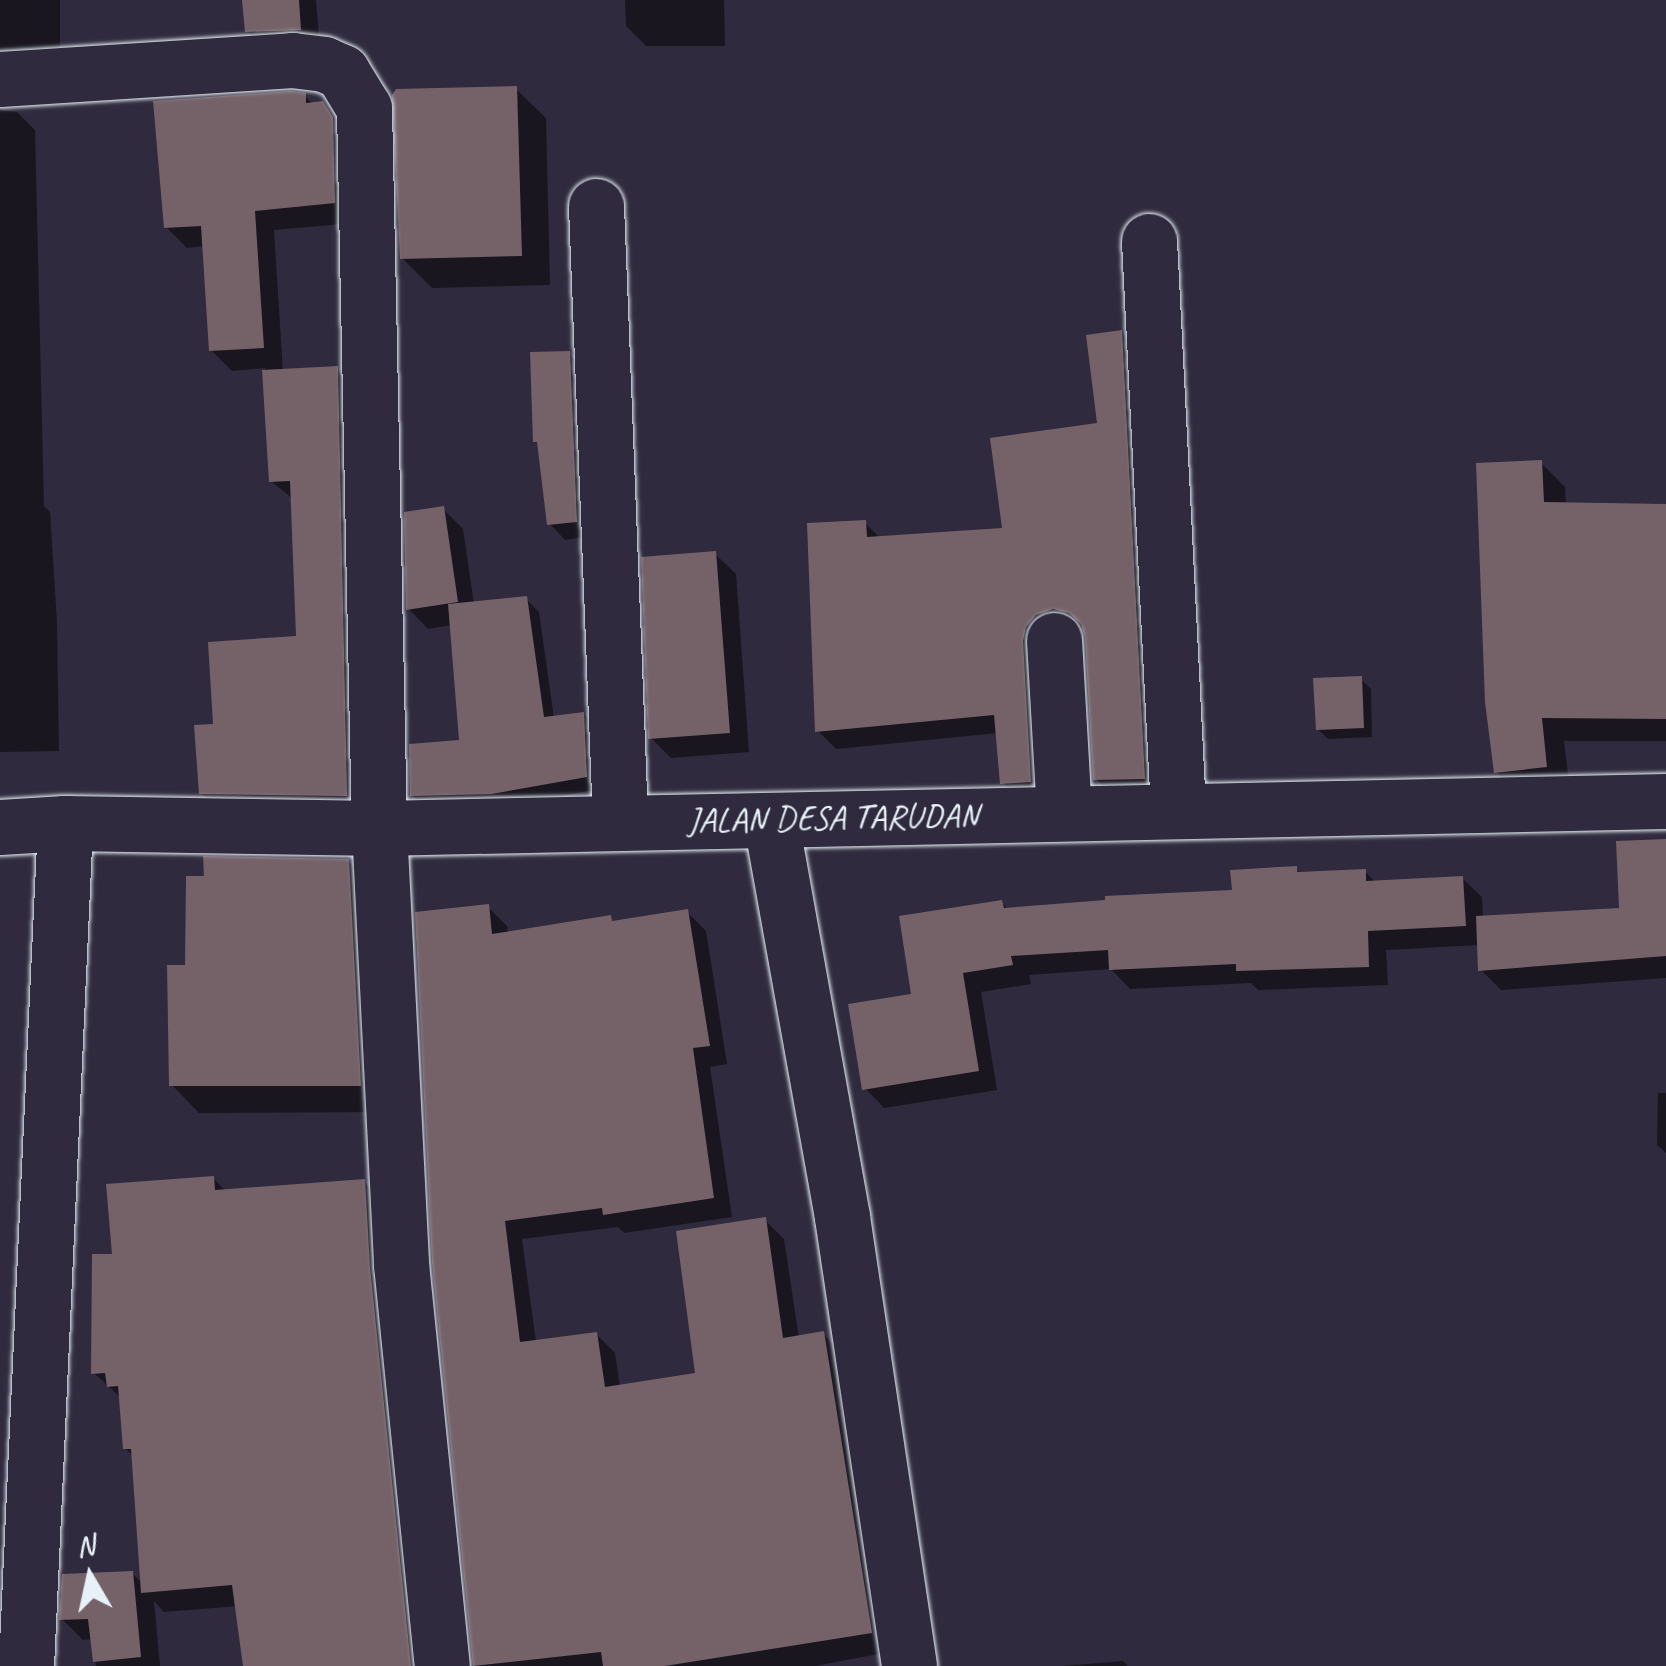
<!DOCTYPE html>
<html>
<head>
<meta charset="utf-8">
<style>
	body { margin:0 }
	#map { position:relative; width:1666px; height:1666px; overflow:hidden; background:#2f2a3d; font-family:Caveat,sans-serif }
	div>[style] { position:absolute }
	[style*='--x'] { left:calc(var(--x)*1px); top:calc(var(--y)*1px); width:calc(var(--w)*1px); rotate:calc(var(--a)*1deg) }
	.shadow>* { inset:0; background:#0007 }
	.building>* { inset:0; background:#756269 }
	.roads { filter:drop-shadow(0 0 2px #e8f1f8) drop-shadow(0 0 2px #e8f1f8) }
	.minor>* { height:55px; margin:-27.5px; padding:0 27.5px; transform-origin:27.5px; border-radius:27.5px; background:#2f2a3d }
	span { translate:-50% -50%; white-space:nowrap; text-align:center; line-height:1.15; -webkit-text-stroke:10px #2f2a3d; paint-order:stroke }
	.street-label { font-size:35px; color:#e8f1f8 }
	.north { position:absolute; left:40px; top:1526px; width:100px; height:100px; -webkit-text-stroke:8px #2f2a3d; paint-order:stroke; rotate:351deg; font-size:28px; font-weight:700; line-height:40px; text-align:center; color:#e8f1f8 }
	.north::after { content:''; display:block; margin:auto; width:35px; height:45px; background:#e8f1f8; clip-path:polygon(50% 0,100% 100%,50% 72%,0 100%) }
</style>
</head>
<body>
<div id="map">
	<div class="shadow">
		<i style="clip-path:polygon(0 0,60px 0,60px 63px,0 73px)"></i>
		<i style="clip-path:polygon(245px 0,316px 0,320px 49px,267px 51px,247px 31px)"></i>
		<i style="clip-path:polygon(625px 0,724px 0,725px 46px,646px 46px,626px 26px)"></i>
		<i style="clip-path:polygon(516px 89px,546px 118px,550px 285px,432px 288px,402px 258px)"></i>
		<i style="clip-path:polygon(305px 96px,314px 105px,322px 104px,343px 125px,354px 223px,274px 230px,283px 372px,337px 369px,356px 388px,365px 814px,221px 812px,201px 793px,216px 726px,299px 639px,294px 500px,271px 481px,265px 368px,232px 371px,211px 350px,204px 246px,187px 248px,166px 227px)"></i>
		<i style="clip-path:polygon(0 110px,17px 112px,35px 130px,44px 506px,50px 512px,57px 622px,59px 751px,0 752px)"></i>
		<i style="clip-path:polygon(1121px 333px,1139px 351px,1162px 796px,1114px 797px,1096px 779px,1085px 629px,1072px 626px,1048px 799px,1021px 801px,1003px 783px,998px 733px,836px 749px,818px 731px,865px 523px,881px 539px,1005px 530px,1100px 426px)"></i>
		<i style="clip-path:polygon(569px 354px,585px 369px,592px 536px,565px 540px,550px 524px,540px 446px,535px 441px)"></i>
		<i style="clip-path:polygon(1541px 463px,1565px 487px,1566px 505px,1666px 507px,1666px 741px,1564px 741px,1570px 790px,1520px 796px,1496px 772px)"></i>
		<i style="clip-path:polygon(443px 509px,463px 529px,474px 604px,526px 599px,539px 612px,554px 718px,584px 714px,596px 727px,599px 789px,505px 806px,425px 808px,412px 795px,462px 742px,452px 625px,428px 629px,408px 608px)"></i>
		<i style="clip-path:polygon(715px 554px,736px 574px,749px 752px,671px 758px,651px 738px)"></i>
		<i style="clip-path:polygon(1361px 679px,1371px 689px,1372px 737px,1328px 739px,1318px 729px)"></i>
		<i style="clip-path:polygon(1666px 842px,1666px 978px,1501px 990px,1481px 970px,1480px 945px,1386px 950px,1388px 985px,1258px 990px,1251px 983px,1130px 989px,1111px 969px,1029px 975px,1031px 984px,981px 992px,997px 1090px,884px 1108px,865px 1088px,914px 996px,1001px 902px,1009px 910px,1234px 892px,1233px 872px,1365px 871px,1376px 883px,1462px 878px,1482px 897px,1483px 918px,1622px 911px)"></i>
		<i style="clip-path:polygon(348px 861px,376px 889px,387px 1112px,199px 1113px,172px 1085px,188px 967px)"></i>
		<i style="clip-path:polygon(488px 907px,507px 926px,508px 934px,687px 912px,706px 931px,727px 1064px,710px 1067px,732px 1217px,624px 1233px,618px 1227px,522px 1239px,536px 1342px,596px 1334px,615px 1353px,620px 1387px,697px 1375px,765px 1220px,784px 1239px,799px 1338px,823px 1334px,842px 1353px,889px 1652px,815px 1666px,474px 1666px,435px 1261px)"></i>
		<i style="clip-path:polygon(1658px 1093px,1666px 1093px,1666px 1153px,1657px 1145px)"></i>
		<i style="clip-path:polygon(213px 1178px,226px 1191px,364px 1182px,385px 1202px,428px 1666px,246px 1666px,238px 1606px,164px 1612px,154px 1601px,160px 1666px,96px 1666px,93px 1639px,83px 1640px,62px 1619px,132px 1573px,143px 1584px,134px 1457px,125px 1448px,121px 1398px,94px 1373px,115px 1256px)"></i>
		<i style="clip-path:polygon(1123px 1661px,1128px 1666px,1063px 1666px)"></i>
	</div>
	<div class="building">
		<i style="clip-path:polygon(242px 0,299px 0,301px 30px,245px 32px)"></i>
		<i style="clip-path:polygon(517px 86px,522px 256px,400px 259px,392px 95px,396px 89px)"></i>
		<i style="clip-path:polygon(291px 91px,306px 93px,306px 103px,323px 101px,333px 117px,335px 203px,255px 211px,264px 348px,209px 351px,201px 226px,164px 228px,153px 101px)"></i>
		<i style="clip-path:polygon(1122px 330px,1145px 779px,1093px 780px,1085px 637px,1081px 624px,1069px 613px,1053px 609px,1036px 615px,1026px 627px,1023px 641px,1031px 782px,1000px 784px,994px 715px,815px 732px,807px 523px,866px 520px,867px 537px,1002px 528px,990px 438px,1097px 423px,1086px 335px)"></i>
		<i style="clip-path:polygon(570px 351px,577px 522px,547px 525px,537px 442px,533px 442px,530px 352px)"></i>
		<i style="clip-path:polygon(338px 366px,347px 796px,199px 794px,194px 725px,213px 724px,208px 642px,296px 636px,290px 481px,269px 482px,262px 370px)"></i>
		<i style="clip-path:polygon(1542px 460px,1544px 502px,1666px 504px,1666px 719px,1542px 718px,1547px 767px,1494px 773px,1485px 702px,1476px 463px)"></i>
		<i style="clip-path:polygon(444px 506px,458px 602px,406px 610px,404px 512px)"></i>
		<i style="clip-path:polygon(716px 551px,730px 733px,648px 739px,641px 557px)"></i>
		<i style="clip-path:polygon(527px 596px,544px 717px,584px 712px,587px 777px,491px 794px,410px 796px,409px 744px,459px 740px,448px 604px)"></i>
		<i style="clip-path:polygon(1362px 676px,1364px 728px,1316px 730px,1313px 678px)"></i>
		<i style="clip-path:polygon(1666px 839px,1666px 956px,1478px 971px,1476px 916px,1619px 908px,1616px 841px)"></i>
		<i style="clip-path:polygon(203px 856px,349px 859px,361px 1086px,169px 1086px,167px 965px,185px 965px,186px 876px,204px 876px)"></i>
		<i style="clip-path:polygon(1297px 866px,1297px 872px,1366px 869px,1366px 881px,1463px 876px,1466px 926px,1368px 931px,1369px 967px,1236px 971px,1236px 964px,1109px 970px,1108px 950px,1011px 956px,1013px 965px,963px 973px,979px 1071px,862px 1090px,848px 1004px,911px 994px,899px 916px,1002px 900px,1004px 908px,1105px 900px,1105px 896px,1232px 890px,1230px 870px)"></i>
		<i style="clip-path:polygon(489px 904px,492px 934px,611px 915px,612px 921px,688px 909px,710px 1046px,693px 1048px,714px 1198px,603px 1215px,602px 1208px,505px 1221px,520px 1342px,597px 1332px,605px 1387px,695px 1373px,676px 1231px,766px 1217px,783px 1338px,824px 1331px,872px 1633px,665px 1666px,603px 1666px,601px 1652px,473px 1666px,432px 1262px,415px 912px)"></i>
		<i style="clip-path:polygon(214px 1176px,215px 1190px,365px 1179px,370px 1267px,411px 1666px,243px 1666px,232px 1585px,141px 1593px,131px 1449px,123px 1449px,118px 1386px,107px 1387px,105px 1373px,91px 1374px,92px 1254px,112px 1254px,106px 1184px)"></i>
		<i style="clip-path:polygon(133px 1571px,141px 1657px,93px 1662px,88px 1619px,59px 1620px,62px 1574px)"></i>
	</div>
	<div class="roads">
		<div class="minor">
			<i style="--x:0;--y:79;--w:293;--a:-3.7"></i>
			<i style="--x:292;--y:60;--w:32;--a:7"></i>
			<i style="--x:324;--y:64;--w:20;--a:24"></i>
			<i style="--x:342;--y:72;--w:42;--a:58.6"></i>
			<i style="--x:364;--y:108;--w:720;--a:88.81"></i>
			<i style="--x:379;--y:828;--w:437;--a:87.1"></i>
			<i style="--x:401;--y:1264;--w:404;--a:84.2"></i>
			<i style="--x:596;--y:206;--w:614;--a:87.76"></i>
			<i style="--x:1149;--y:241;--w:569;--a:87.08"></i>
			<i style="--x:1054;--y:640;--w:173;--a:86.7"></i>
			<i style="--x:771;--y:822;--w:401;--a:79.8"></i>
			<i style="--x:842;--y:1217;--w:454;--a:81.5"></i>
			<i style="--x:0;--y:827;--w:65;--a:-3.5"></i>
			<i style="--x:65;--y:823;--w:314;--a:0.9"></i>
			<i style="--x:379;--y:828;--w:1287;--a:-1.2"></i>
			<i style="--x:26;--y:1666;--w:844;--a:-87.35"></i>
		</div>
	</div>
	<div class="street-label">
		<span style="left:833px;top:818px;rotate:-1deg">JALAN DESA TARUDAN</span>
	</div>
	<div class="north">N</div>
</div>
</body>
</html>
